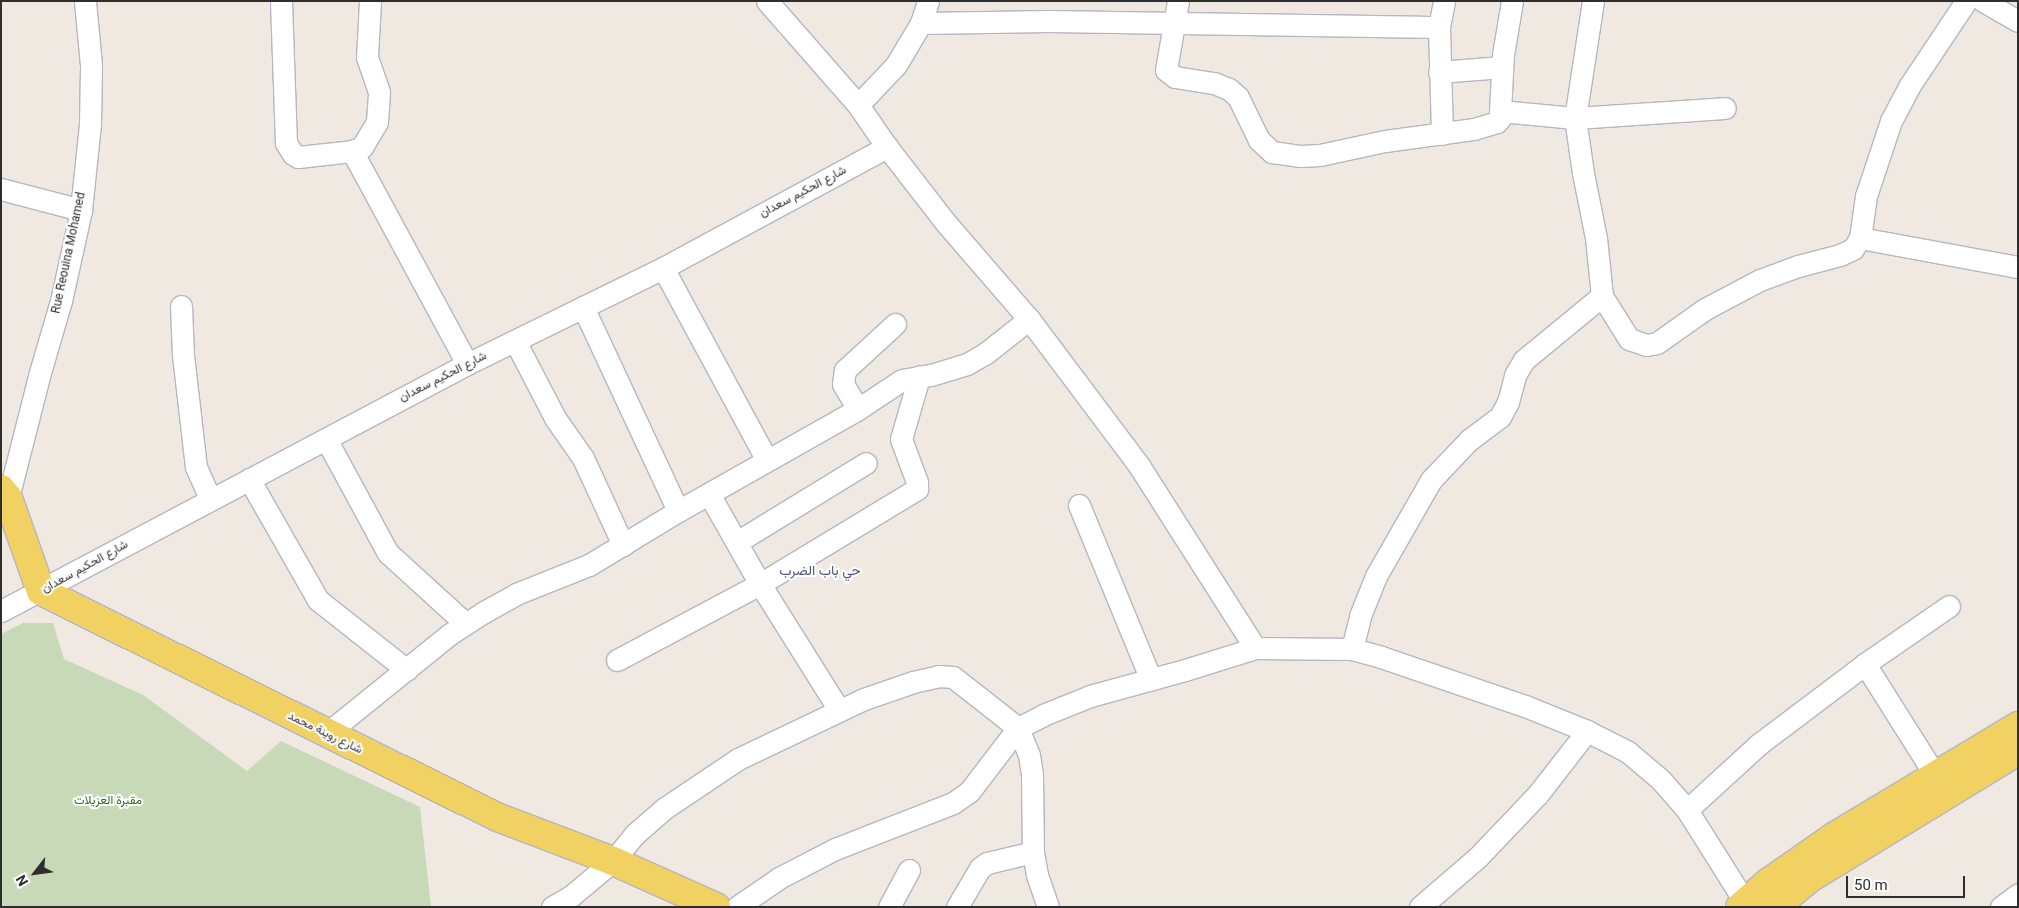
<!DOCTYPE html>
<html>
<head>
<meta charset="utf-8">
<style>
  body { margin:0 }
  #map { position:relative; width:2019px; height:908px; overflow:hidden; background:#efe9e1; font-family:Roboto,Vazirmatn,sans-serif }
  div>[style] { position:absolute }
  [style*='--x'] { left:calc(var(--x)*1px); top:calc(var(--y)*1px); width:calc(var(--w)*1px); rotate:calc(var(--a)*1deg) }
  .cemetery>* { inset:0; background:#c8d9b8 }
  .roads { filter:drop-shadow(1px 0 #b4b7c1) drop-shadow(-1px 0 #b4b7c1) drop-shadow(0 1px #b4b7c1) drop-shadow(0 -1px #b4b7c1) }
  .minor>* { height:21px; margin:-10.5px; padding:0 10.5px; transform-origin:10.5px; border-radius:10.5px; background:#fff }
  .major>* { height:28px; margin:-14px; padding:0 14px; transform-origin:14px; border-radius:14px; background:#f2d163 }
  span { translate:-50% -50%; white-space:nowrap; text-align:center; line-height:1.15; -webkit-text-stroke:4px #fff; paint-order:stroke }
  .street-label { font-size:12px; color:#2e2e2e }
  .park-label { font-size:12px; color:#2c6e1b }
  .neighbourhood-label { font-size:14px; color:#4d5680 }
  .frame { position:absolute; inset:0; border:2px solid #2e2e2e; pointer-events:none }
  .north { position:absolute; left:10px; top:848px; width:50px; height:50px; -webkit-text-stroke:4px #fff; paint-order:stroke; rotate:240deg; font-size:14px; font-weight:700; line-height:20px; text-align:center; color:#2e2e2e }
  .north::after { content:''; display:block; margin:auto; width:18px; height:22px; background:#2e2e2e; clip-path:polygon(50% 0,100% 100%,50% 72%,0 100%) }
  .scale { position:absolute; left:1846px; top:876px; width:119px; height:22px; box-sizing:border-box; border:2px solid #2e2e2e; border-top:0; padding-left:6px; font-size:15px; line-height:18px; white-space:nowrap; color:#2e2e2e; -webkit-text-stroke:4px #fff; paint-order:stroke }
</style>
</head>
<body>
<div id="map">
  <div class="cemetery">
    <i style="clip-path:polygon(23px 623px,53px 623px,64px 659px,143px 695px,247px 771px,281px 741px,420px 807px,431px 907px,1px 907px,1px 634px)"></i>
  </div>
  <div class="roads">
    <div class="minor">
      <i style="--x:281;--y:1;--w:142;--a:88"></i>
      <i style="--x:286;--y:143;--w:13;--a:58"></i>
      <i style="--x:293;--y:154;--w:6;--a:31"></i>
      <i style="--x:298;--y:157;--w:54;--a:-6.3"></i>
      <i style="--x:352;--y:151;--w:11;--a:-22"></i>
      <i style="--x:362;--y:147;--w:29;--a:-59"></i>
      <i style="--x:377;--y:122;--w:30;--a:-86"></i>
      <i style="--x:379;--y:92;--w:37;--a:-109"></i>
      <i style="--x:367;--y:57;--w:56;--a:-86.9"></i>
      <i style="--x:767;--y:1;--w:138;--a:48.8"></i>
      <i style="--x:858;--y:105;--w:51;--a:55.4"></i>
      <i style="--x:887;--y:147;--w:96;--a:52.2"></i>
      <i style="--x:946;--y:223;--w:127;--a:49.2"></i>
      <i style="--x:1029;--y:319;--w:181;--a:53.1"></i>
      <i style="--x:1138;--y:464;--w:218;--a:57.5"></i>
      <i style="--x:1178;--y:1;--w:70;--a:99.9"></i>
      <i style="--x:1166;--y:70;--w:11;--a:38"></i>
      <i style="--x:1175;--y:77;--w:39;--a:9"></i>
      <i style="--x:1214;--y:83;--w:16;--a:22"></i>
      <i style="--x:1229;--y:89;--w:12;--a:42"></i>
      <i style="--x:1238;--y:97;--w:48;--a:64"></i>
      <i style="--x:1259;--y:140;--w:18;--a:43"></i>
      <i style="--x:1272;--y:152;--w:29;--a:8"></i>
      <i style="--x:1301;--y:156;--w:19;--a:-3"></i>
      <i style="--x:1320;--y:155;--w:66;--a:-12.2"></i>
      <i style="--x:1385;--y:141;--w:90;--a:-7.7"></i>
      <i style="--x:1474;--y:129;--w:24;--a:-17"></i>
      <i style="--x:1497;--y:122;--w:5;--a:-53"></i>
      <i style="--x:1500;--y:118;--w:7;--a:-90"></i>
      <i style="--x:1512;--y:1;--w:55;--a:99.5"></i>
      <i style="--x:1503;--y:55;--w:56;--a:93.1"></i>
      <i style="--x:1500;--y:111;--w:75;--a:5.3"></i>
      <i style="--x:1575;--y:118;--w:150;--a:-3.8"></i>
      <i style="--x:1593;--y:1;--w:118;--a:98.7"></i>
      <i style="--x:1575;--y:118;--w:56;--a:81.7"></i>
      <i style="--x:1583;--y:173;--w:66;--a:78.7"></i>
      <i style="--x:1596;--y:238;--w:58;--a:84.1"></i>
      <i style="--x:1602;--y:296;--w:51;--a:57.9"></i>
      <i style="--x:1629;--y:339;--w:18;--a:19"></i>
      <i style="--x:1646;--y:345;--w:11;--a:-10"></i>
      <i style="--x:1657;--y:343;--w:59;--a:-35.3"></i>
      <i style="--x:1705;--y:309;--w:62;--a:-27.8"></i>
      <i style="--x:1760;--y:280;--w:40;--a:-20.2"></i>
      <i style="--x:1798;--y:266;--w:43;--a:-14.7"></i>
      <i style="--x:1840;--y:255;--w:14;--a:-25"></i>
      <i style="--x:1853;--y:249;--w:13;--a:-58"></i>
      <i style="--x:1860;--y:238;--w:42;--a:-81.9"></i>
      <i style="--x:1866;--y:196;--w:79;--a:-71.6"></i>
      <i style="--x:1891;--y:121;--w:41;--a:-62.2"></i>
      <i style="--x:1910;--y:85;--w:101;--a:-56.3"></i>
      <i style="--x:1983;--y:1;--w:40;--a:29.7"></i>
      <i style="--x:921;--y:23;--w:128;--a:-0.9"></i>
      <i style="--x:1049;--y:21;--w:390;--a:0.9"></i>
      <i style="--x:1439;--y:72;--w:63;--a:-4.5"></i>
      <i style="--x:858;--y:105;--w:55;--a:-46.5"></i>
      <i style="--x:896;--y:65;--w:49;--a:-59.2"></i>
      <i style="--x:921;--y:23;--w:23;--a:-72"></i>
      <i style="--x:1442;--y:134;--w:107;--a:-91.6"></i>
      <i style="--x:1439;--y:27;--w:26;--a:-79"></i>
      <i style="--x:352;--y:151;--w:242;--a:61.6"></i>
      <i style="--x:1;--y:189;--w:83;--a:14.7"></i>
      <i style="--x:1860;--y:238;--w:161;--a:10.4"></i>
      <i style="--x:663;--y:268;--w:218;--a:61.6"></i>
      <i style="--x:181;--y:306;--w:49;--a:87.7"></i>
      <i style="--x:183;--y:355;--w:113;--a:83.4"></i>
      <i style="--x:196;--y:467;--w:35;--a:66"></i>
      <i style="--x:583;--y:307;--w:225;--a:65"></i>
      <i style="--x:515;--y:341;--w:87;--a:62.5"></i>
      <i style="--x:555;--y:418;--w:49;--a:55"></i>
      <i style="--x:583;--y:458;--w:96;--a:65.3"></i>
      <i style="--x:858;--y:409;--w:53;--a:-33.4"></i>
      <i style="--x:902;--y:380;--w:29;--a:-10"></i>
      <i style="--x:931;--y:375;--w:38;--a:-17"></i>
      <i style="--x:967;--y:364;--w:22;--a:-30"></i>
      <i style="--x:986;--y:353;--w:55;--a:-38.3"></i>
      <i style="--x:326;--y:439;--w:130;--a:61.5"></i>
      <i style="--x:388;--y:553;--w:104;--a:42.3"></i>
      <i style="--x:249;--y:479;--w:139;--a:60.3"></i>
      <i style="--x:318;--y:600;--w:113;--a:38.2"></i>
      <i style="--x:709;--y:494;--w:103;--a:60.5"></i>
      <i style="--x:760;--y:584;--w:149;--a:57.9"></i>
      <i style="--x:8;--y:498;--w:126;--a:-75.7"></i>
      <i style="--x:39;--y:376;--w:78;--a:-73.7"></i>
      <i style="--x:61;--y:301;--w:93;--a:-77.6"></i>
      <i style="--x:81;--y:210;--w:85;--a:-84"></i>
      <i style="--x:90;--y:125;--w:60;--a:-89"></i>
      <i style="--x:91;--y:65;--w:64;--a:-95.4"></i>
      <i style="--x:1079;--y:505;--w:189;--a:67.6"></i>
      <i style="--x:737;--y:542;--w:151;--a:-31.5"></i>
      <i style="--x:1;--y:611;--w:527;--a:-27.93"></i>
      <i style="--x:467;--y:364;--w:218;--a:-26.1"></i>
      <i style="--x:663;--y:268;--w:255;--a:-28.4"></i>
      <i style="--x:1352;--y:649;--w:34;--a:-76"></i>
      <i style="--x:1360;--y:616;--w:43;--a:-68.2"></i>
      <i style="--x:1376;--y:576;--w:111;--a:-60.2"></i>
      <i style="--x:1431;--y:480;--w:55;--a:-46.5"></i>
      <i style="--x:1469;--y:440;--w:39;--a:-37"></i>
      <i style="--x:1500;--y:417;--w:17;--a:-62"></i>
      <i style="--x:1508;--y:402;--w:28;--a:-75"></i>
      <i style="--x:1515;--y:375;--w:17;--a:-59"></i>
      <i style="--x:1524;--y:360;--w:101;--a:-39.4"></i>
      <i style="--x:617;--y:660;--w:162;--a:-28"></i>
      <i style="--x:760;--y:584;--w:184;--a:-31.2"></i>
      <i style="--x:917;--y:489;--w:7;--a:-90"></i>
      <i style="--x:917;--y:482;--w:46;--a:-110.4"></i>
      <i style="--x:901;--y:439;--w:65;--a:-73.8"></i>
      <i style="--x:1865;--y:664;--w:146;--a:57.8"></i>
      <i style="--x:326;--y:734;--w:159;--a:-38.9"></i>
      <i style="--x:450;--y:634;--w:40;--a:-32.9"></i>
      <i style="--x:484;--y:612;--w:37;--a:-29"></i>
      <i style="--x:516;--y:594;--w:79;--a:-21.7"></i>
      <i style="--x:589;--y:565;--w:104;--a:-31.2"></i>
      <i style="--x:678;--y:511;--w:207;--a:-29.5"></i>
      <i style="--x:858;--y:409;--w:29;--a:-121"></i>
      <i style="--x:843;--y:384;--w:14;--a:-82"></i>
      <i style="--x:845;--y:370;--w:68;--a:-42.6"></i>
      <i style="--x:1687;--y:810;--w:98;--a:-42.5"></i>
      <i style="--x:1759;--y:744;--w:133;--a:-37"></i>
      <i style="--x:1865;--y:664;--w:102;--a:-34.6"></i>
      <i style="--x:552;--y:907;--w:22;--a:-30"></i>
      <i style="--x:571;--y:896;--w:55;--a:-39.8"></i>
      <i style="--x:613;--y:861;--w:35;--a:-51"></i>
      <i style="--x:635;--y:834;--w:40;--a:-41"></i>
      <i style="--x:665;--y:808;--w:88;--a:-33.9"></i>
      <i style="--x:738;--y:759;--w:140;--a:-25.5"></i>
      <i style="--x:864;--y:699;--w:52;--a:-19.1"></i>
      <i style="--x:913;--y:682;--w:26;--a:-13"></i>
      <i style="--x:938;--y:676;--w:15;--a:4"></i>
      <i style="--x:953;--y:677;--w:83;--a:38.1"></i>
      <i style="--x:1018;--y:728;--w:29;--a:68"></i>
      <i style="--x:1029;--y:755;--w:20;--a:81"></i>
      <i style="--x:1032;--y:775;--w:77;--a:89.3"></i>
      <i style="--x:1033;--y:852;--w:23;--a:80"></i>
      <i style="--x:1037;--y:875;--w:34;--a:71"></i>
      <i style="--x:737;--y:907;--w:51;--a:-34.6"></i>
      <i style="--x:779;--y:878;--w:63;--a:-27.4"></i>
      <i style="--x:835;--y:849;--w:127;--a:-21.3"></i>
      <i style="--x:953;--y:803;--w:19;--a:-35"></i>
      <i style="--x:969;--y:792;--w:81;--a:-52.6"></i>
      <i style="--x:1018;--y:728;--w:28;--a:-27"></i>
      <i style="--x:1043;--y:715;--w:51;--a:-22"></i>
      <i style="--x:1090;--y:696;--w:98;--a:-15.3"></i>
      <i style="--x:1185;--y:670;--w:73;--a:-17.4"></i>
      <i style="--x:1255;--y:648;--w:97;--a:0.6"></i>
      <i style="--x:1352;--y:649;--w:30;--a:15"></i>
      <i style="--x:1381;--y:657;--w:152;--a:18.8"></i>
      <i style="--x:1525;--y:706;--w:67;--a:22"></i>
      <i style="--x:1587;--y:731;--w:46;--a:27.1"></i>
      <i style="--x:1628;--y:752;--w:43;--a:40.3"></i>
      <i style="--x:1661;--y:780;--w:40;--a:49"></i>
      <i style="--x:1687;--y:810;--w:115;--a:57.8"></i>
      <i style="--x:889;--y:907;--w:42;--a:-61.6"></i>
      <i style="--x:957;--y:907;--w:45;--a:-59.5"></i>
      <i style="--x:980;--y:868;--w:9;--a:-36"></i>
      <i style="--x:987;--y:863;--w:47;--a:-13.4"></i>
      <i style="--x:1420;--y:907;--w:77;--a:-40.8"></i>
      <i style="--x:1478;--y:857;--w:87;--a:-46.4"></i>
      <i style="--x:1538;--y:794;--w:80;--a:-52.1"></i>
      <i style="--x:2001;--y:907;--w:21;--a:-37"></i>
    </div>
    <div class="major">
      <i style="--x:1;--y:489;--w:11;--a:52"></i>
      <i style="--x:8;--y:498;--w:99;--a:70.5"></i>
      <i style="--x:41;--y:591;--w:509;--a:26.36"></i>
      <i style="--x:497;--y:817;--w:124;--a:20.8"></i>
      <i style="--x:613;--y:861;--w:113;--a:24.1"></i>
      <i style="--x:1740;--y:907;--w:38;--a:-41"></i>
      <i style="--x:1769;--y:882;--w:80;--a:-34.9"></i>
      <i style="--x:1835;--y:836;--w:214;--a:-31"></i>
      <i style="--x:1775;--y:907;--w:45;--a:-39.6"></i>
      <i style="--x:1810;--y:878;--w:244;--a:-31.4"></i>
    </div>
  </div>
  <div class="street-label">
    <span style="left:803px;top:192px;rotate:-28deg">شارع الحكيم سعدان</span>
    <span style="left:69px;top:253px;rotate:-78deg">Rue Reouina Mohamed</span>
    <span style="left:443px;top:377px;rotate:-27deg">شارع الحكيم سعدان</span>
    <span style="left:85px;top:567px;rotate:-29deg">شارع الحكيم سعدان</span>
    <span style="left:325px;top:733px;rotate:26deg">شارع روينة محمد</span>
  </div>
  <div class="park-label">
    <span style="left:108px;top:801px">مقبرة العزيلات</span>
  </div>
  <div class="neighbourhood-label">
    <span style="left:820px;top:570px">حي باب الضرب</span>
  </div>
  <div class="frame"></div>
  <div class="north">N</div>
  <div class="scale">50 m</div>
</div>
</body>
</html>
